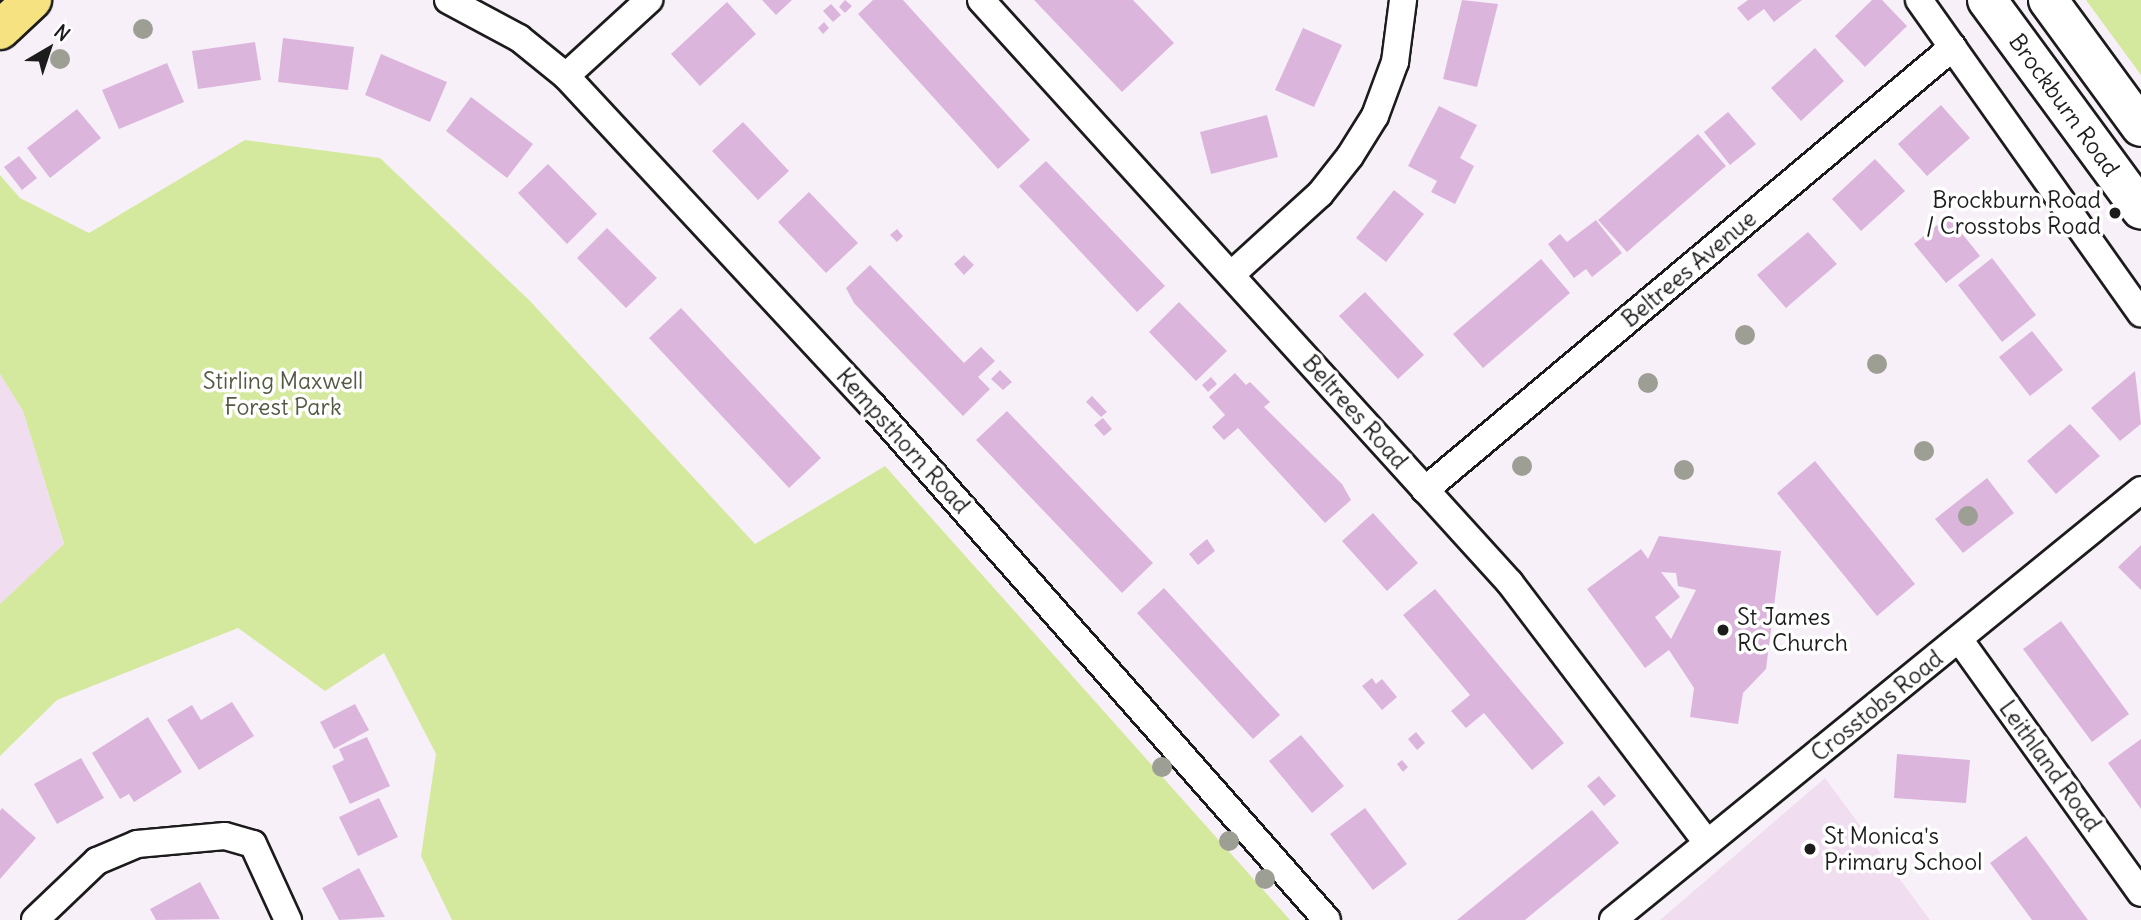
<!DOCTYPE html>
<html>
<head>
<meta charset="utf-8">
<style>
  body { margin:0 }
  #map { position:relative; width:2141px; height:920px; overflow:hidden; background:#f8f0f8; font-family:Delius,sans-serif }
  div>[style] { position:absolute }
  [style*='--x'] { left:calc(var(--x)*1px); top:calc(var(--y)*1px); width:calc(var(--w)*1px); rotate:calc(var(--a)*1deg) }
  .built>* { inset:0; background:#f0def0 }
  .green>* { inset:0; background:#d4e99d }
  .building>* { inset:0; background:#dcb5dd }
  .roads { filter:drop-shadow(2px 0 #1c1c1c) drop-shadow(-2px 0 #1c1c1c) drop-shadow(0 2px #1c1c1c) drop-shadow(0 -2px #1c1c1c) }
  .street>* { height:26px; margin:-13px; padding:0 13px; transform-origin:13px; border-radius:13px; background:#fff }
  .secondary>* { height:38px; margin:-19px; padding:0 19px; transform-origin:19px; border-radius:19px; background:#fff }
  .primary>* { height:38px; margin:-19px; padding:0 19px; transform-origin:19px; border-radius:19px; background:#f7e281 }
  .trees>* { width:20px; height:20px; margin:-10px; border-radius:50%; background:#9d9e94 }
  .dots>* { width:19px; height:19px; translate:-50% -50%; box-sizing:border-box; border:4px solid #fff; border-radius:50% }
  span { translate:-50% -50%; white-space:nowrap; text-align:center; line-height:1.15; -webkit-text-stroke:7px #fff; paint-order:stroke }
  .street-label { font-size:23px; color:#1c1c1c }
  .poi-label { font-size:23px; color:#1c1c1c }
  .right { translate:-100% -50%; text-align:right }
  .left { translate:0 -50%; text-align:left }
  .park-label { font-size:23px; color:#535a43 }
  .north { position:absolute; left:14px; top:14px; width:70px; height:70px; -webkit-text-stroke:5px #fff; paint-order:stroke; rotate:39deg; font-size:19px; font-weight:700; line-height:28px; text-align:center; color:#1c1c1c }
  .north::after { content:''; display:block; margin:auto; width:24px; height:32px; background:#1c1c1c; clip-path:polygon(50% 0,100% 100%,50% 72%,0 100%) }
</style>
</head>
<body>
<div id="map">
  <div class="built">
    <i style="clip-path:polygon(0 374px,23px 411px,64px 545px,0 604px)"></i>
    <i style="clip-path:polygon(1825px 778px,1930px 920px,1660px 920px)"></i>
  </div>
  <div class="green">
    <i style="clip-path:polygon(2086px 0,2141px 0,2141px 75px)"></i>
    <i style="clip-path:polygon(245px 140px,380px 158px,529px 300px,755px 544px,885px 466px,1290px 920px,452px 920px,421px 856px,436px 754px,384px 653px,325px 691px,238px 628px,57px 700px,0 756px,0 604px,64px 544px,23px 411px,0 374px,0 175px,20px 198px,89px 233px)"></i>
  </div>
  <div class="building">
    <i style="clip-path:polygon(762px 0,792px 0,776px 15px)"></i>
    <i style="clip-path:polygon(845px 0,852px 6px,845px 13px,839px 7px)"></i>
    <i style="clip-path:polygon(873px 0,903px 0,1030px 140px,998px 169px,858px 14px)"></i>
    <i style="clip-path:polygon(1034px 0,1133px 0,1174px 43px,1122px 92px)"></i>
    <i style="clip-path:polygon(1462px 0,1498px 4px,1477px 87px,1443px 79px)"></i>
    <i style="clip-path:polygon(1748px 0,1802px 0,1774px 22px,1764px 9px,1748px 21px,1737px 8px)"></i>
    <i style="clip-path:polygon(1872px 0,1882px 0,1907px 26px,1865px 67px,1835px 36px)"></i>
    <i style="clip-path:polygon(727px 2px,756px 34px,700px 86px,671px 54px)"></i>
    <i style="clip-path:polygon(831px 4px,841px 15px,833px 22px,823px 11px)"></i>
    <i style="clip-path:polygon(824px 22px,829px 28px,823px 34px,818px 28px)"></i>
    <i style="clip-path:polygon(1303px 28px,1342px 45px,1314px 107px,1275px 90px)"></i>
    <i style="clip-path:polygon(283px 38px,354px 47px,348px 90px,278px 82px)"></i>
    <i style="clip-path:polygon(255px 42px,261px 80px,198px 89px,192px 51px)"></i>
    <i style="clip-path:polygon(1815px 48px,1844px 81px,1801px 121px,1771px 88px)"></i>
    <i style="clip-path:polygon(381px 54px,447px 82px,430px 122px,365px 95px)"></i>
    <i style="clip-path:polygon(167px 63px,184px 102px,119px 129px,102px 90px)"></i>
    <i style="clip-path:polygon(471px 97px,533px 144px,507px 178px,446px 131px)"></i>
    <i style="clip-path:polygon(1941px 105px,1970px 138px,1927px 176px,1898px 144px)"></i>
    <i style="clip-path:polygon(1439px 106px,1477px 125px,1460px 158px,1474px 166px,1455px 204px,1431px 192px,1437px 181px,1408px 166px)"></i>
    <i style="clip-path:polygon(77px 109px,101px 138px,50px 178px,27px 148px)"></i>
    <i style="clip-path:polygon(1728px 112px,1756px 144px,1730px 165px,1704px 132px)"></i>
    <i style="clip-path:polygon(1267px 115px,1278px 157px,1211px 174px,1200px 132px)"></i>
    <i style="clip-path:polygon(743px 122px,789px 171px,758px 200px,712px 151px)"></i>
    <i style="clip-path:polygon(1698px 134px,1726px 166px,1627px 252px,1598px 220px)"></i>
    <i style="clip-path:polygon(19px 156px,37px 178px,22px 190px,4px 167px)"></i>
    <i style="clip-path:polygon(1875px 159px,1905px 191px,1861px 231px,1832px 199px)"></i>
    <i style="clip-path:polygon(1046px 161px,1165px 286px,1137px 312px,1019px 186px)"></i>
    <i style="clip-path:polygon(548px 164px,597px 214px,567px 244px,518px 193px)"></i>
    <i style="clip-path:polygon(1394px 190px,1424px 214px,1386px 262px,1356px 238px)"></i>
    <i style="clip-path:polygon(809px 192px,858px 243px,826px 273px,778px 222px)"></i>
    <i style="clip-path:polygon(1948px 216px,1980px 256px,1946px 283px,1914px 244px)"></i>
    <i style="clip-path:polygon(1596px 220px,1622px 253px,1592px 277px,1586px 269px,1574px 278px,1548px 244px,1560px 234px,1567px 242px)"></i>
    <i style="clip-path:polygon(607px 228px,657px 278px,626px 308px,577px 258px)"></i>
    <i style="clip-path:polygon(897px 229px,903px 236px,897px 242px,890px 235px)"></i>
    <i style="clip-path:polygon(1808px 232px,1837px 264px,1786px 308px,1757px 275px)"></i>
    <i style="clip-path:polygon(964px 255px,974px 265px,964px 275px,954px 264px)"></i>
    <i style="clip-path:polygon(1992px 258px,2036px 315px,2002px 342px,1958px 285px)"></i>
    <i style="clip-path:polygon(1541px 259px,1570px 293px,1483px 368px,1453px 334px)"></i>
    <i style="clip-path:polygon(870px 265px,964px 363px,981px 347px,995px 361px,978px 377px,990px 389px,963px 416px,854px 303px,846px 288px)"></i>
    <i style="clip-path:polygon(1365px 292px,1424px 355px,1398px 379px,1339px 316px)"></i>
    <i style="clip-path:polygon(1179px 302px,1227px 351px,1196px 381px,1149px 332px)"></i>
    <i style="clip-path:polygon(681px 308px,821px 458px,789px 488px,649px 338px)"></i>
    <i style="clip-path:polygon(2032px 331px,2063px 370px,2030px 396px,1999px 357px)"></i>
    <i style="clip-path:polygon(1000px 370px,1012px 382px,1003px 390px,991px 379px)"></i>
    <i style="clip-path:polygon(2135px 371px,2141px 424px,2120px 441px,2091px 408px)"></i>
    <i style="clip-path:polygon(1235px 373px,1246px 385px,1250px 382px,1270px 402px,1264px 407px,1342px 484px,1351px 500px,1325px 523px,1238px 428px,1224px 440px,1212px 427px,1225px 415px,1209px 397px)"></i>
    <i style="clip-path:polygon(1211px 377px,1217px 384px,1208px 392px,1202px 385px)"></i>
    <i style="clip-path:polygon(1092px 396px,1107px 412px,1101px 417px,1086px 402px)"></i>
    <i style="clip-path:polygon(1007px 411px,1153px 563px,1122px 593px,976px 440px)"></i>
    <i style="clip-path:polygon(1103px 418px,1112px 429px,1104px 436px,1094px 425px)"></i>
    <i style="clip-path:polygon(2070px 424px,2100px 456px,2056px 494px,2027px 461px)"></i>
    <i style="clip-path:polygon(1815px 461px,1915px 584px,1877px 616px,1777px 493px)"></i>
    <i style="clip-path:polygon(1987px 478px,2014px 513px,1963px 553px,1935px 519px)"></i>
    <i style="clip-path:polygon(1373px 513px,1418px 563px,1387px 591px,1342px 541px)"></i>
    <i style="clip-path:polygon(evenodd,1659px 536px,1781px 551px,1766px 669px,1743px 693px,1738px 724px,1690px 717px,1694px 688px,1669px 650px,1645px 668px,1587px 589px,1641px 549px,1648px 559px,1659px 536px,1661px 572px,1676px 573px,1678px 586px,1696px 590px,1671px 639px,1655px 617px,1680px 597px,1661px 572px)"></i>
    <i style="clip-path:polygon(1207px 539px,1215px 551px,1198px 565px,1189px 554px)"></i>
    <i style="clip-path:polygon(2141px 545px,2141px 590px,2118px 567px)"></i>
    <i style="clip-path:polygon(1164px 588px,1280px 715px,1253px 739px,1137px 613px)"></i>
    <i style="clip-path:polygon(1435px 589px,1564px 743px,1532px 770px,1484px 713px,1466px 728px,1451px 711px,1470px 695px,1403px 615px)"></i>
    <i style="clip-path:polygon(2061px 621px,2129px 714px,2092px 742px,2023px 649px)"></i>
    <i style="clip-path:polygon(1372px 678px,1376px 684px,1382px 679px,1397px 697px,1382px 710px,1362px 686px)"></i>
    <i style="clip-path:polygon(232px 702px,254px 736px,199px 770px,167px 720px,192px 705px,201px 720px)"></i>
    <i style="clip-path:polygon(355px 704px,369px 730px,334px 749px,320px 722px)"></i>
    <i style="clip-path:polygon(148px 717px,182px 772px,134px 802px,129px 794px,120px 799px,92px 753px)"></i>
    <i style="clip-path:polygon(1416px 732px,1425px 743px,1417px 750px,1408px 739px)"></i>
    <i style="clip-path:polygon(1301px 735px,1344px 786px,1312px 813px,1269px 761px)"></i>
    <i style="clip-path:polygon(367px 737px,390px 786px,350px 804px,332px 766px,344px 760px,339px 749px)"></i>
    <i style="clip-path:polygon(2141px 739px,2141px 809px,2108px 763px)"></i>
    <i style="clip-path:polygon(1897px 754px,1970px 760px,1966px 803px,1894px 798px)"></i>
    <i style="clip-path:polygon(81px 758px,104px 798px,57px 824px,34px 784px)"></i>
    <i style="clip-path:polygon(1402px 760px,1408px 767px,1403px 772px,1397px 764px)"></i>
    <i style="clip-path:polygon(1599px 776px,1616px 796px,1604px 806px,1587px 786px)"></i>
    <i style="clip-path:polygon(379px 798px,398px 837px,358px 856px,339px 817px)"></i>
    <i style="clip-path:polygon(2px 808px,36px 838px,0 879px,0 811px)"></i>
    <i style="clip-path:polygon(1365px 808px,1407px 864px,1373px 890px,1330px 834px)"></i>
    <i style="clip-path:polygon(1592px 810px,1619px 843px,1537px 910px,1525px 920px,1457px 920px)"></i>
    <i style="clip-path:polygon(2026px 836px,2047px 864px,2088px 920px,2032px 920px,1990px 863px)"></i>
    <i style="clip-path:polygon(359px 868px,385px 917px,339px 920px,322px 888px)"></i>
    <i style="clip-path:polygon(200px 882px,220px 919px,156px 920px,150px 909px)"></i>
  </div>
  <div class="roads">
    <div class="street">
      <i style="--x:448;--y:0;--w:81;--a:28.2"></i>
      <i style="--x:519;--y:38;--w:60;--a:39"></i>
      <i style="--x:566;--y:76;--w:449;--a:47.1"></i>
      <i style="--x:872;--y:405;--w:687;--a:48.54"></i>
      <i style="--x:981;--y:0;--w:787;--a:47.78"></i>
      <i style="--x:1510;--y:583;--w:326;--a:52.8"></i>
      <i style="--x:1919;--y:0;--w:384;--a:54.7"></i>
      <i style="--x:566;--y:76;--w:113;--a:-42.5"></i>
      <i style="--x:1232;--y:274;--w:119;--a:-42.3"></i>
      <i style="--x:1320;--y:194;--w:48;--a:-51.7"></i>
      <i style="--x:1350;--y:156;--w:47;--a:-58"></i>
      <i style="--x:1375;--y:116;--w:58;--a:-69.7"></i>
      <i style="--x:1395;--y:62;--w:63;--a:-82.6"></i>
      <i style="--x:1425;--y:490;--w:689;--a:-40"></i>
      <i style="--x:1959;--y:639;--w:312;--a:54.4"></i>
      <i style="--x:35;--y:920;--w:86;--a:-43.6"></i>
      <i style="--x:97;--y:861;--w:43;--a:-23"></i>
      <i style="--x:137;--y:844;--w:88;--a:-5.2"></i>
      <i style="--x:225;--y:836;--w:29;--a:16"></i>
      <i style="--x:253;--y:844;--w:84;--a:65.3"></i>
      <i style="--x:1613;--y:920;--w:681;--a:-39.16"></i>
    </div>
    <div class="secondary">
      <i style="--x:1987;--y:0;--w:260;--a:53.7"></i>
      <i style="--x:2048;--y:0;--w:157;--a:53.8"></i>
    </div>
    <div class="primary">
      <i style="--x:0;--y:30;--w:44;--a:-43.2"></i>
    </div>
  </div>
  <div class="trees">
    <i style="left:143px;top:29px"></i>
    <i style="left:60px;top:59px"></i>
    <i style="left:1745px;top:335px"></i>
    <i style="left:1877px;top:364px"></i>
    <i style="left:1648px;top:383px"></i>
    <i style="left:1924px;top:451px"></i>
    <i style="left:1522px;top:466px"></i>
    <i style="left:1684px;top:470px"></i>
    <i style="left:1968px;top:516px"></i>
    <i style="left:1162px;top:767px"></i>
    <i style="left:1229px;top:841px"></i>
    <i style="left:1265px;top:879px"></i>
  </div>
  <div class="dots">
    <i style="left:2115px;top:213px;background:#1c1c1c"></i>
    <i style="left:1723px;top:630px;background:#1c1c1c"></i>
    <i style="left:1810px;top:849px;background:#1c1c1c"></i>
  </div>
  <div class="street-label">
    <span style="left:2064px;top:105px;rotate:54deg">Brockburn Road</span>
    <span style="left:1689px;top:269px;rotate:-40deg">Beltrees Avenue</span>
    <span style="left:1355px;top:412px;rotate:48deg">Beltrees Road</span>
    <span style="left:903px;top:441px;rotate:48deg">Kempsthorn Road</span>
    <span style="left:1877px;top:706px;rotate:-39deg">Crosstobs Road</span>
    <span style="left:2050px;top:766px;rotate:54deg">Leithland Road</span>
  </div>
  <div class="poi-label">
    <span class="right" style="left:2101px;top:213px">Brockburn Road<br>/ Crosstobs Road</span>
    <span class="left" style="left:1737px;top:630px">St James<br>RC Church</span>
    <span class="left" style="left:1824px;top:849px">St Monica's<br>Primary School</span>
  </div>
  <div class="park-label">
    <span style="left:283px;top:394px">Stirling Maxwell<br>Forest Park</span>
  </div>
  <div class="north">N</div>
</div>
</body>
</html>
